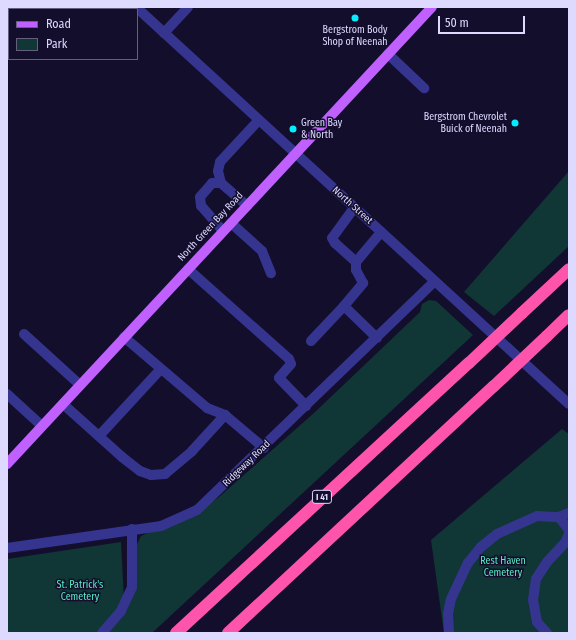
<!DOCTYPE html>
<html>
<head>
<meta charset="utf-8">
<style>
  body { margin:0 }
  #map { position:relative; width:576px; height:640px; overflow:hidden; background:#130e2c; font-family:"Fira Sans Condensed",sans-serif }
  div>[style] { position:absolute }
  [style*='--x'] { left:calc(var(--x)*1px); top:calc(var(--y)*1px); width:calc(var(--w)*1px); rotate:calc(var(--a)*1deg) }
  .green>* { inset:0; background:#103735 }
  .minor>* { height:10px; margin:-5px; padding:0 5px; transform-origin:5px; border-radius:5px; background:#353590 }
  .major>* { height:10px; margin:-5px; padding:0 5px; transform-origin:5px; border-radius:5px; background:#bf60ff }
  .highway>* { height:12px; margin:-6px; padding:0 6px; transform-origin:6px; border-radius:6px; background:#ff54ab }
  .highway-bridge>* { height:12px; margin:-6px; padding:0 6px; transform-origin:6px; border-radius:6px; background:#ff54ab }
  .dots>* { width:11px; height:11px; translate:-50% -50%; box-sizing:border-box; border:2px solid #130e2c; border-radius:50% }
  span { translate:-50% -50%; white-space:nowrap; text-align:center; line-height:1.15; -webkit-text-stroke:3px #130e2c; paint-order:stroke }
  .shield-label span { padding:1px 3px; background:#130e2c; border:1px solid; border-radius:3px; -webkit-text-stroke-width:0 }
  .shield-label { font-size:9px; color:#ddd9ff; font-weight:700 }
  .poi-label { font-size:10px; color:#ddd9ff }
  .right { translate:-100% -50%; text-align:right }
  .left { translate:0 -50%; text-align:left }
  .street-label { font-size:10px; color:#ddd9ff }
  .park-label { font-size:10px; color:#58ecc3 }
  .frame { position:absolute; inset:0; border:8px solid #ddd9ff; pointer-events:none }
  .legend { position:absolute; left:8px; top:8px; width:130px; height:52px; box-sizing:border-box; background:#130e2c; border:1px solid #645f80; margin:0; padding:5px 7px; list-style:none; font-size:12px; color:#ddd9ff }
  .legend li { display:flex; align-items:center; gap:8px; height:20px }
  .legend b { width:20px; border:1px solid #645f80 }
  .scale { position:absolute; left:438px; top:16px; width:87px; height:18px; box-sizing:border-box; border:2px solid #ddd9ff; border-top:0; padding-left:5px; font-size:12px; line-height:14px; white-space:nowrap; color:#ddd9ff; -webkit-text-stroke:3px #130e2c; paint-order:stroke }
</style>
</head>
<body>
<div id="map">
  <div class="green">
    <i style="clip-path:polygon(569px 171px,569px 246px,494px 316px,464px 292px)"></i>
    <i style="clip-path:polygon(429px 300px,436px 301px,473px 335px,152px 633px,108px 633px,125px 614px,136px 588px,137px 544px,141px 536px,202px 509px,219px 497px,314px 413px,420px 312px,422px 304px)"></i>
    <i style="clip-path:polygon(562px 429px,569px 434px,569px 633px,444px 633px,431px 540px)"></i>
    <i style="clip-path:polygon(121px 542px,124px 600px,98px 633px,7px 633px,7px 559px)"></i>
  </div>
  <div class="minor">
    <i style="--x:136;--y:7;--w:587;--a:42.52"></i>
    <i style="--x:164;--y:33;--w:35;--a:-47"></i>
    <i style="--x:388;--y:54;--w:50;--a:43.4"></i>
    <i style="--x:221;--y:183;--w:12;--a:-104"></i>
    <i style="--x:218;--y:171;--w:9;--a:-77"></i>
    <i style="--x:220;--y:162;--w:56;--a:-47.2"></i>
    <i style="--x:354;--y:208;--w:37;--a:126"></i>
    <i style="--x:332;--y:238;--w:6;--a:59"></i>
    <i style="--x:335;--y:243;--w:28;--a:42"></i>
    <i style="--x:231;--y:223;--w:42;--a:42.1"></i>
    <i style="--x:262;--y:251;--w:24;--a:68"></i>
    <i style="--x:223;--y:231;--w:33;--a:-131"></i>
    <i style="--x:201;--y:206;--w:9;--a:-96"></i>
    <i style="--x:200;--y:197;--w:18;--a:-49"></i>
    <i style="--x:212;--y:183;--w:9;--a:0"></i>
    <i style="--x:221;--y:183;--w:35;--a:41"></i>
    <i style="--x:188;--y:269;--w:135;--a:41.7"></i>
    <i style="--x:289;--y:359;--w:5;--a:68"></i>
    <i style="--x:291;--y:364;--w:18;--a:131"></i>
    <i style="--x:279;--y:378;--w:39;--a:46"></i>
    <i style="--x:24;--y:334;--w:76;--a:42.3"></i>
    <i style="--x:124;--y:337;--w:109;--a:40.5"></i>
    <i style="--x:207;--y:408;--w:19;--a:21"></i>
    <i style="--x:225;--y:415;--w:51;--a:40.2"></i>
    <i style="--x:377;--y:338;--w:46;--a:-135.9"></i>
    <i style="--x:344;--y:306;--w:30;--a:-50"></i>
    <i style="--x:363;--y:283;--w:15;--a:-118"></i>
    <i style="--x:356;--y:270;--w:8;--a:-90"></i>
    <i style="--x:356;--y:262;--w:39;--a:-50"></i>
    <i style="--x:311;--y:341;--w:48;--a:-46.7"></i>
    <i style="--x:7;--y:394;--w:47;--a:42.4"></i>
    <i style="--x:63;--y:404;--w:79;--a:41.9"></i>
    <i style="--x:122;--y:457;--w:23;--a:38"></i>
    <i style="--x:140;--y:471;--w:12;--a:20"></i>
    <i style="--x:151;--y:475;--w:14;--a:-4"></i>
    <i style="--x:165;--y:474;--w:35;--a:-40"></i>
    <i style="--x:192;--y:451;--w:49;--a:-47.5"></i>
    <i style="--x:99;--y:436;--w:90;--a:-47.3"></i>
    <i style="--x:559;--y:517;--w:11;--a:-22"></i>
    <i style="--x:7;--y:548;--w:156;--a:-8.1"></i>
    <i style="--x:161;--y:526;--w:39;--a:-24"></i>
    <i style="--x:197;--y:510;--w:330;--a:-43.9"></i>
    <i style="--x:102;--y:633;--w:29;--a:-49"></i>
    <i style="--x:121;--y:611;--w:26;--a:-65"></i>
    <i style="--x:132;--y:587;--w:58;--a:-90"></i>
    <i style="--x:449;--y:633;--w:19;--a:-93"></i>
    <i style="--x:448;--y:614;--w:15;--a:-79"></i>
    <i style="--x:451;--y:599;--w:40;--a:-65"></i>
    <i style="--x:468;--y:563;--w:21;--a:-51"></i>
    <i style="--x:481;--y:547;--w:21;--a:-39"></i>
    <i style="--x:497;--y:534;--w:44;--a:-24.2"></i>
    <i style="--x:537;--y:516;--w:22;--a:3"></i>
    <i style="--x:559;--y:517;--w:16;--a:52"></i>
    <i style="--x:547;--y:633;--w:15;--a:-132"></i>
    <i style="--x:537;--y:622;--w:22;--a:-100"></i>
    <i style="--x:533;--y:600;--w:21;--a:-82"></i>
    <i style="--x:536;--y:579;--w:20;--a:-57"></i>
    <i style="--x:547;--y:562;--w:26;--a:-47"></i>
    <i style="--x:565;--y:543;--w:10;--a:-66"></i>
  </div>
  <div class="major">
    <i style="--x:7;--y:464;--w:624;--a:-47.08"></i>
  </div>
  <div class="highway">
    <i style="--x:522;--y:313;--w:64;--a:-43.1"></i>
    <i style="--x:547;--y:336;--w:30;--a:-44"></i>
    <i style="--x:176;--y:633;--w:398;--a:-42.7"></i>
    <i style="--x:228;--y:633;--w:363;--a:-42.9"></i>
  </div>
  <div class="highway-bridge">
    <i style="--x:469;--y:363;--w:73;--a:-43.3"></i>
    <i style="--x:494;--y:386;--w:73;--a:-43.3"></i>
  </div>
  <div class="dots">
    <i style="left:355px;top:18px;background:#05edff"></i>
    <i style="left:515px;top:123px;background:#05edff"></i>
    <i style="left:293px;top:129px;background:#05edff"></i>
  </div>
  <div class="shield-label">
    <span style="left:322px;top:497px">I 41</span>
  </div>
  <div class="poi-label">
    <span style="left:355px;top:36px">Bergstrom Body<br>Shop of Neenah</span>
    <span class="right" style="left:507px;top:123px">Bergstrom Chevrolet<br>Buick of Neenah</span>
    <span class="left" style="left:301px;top:129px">Green Bay<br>&amp; North</span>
  </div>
  <div class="street-label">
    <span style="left:352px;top:206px;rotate:42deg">North Street</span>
    <span style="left:211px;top:227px;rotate:-47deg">North Green Bay Road</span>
    <span style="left:247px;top:464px;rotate:-44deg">Ridgeway Road</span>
  </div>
  <div class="park-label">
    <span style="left:503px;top:567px">Rest Haven<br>Cemetery</span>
    <span style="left:80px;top:591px">St. Patrick's<br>Cemetery</span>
  </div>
  <div class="frame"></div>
  <ul class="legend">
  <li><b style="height:5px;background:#bf60ff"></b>Road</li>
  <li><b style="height:11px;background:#103735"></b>Park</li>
  </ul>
  <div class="scale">50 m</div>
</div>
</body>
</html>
